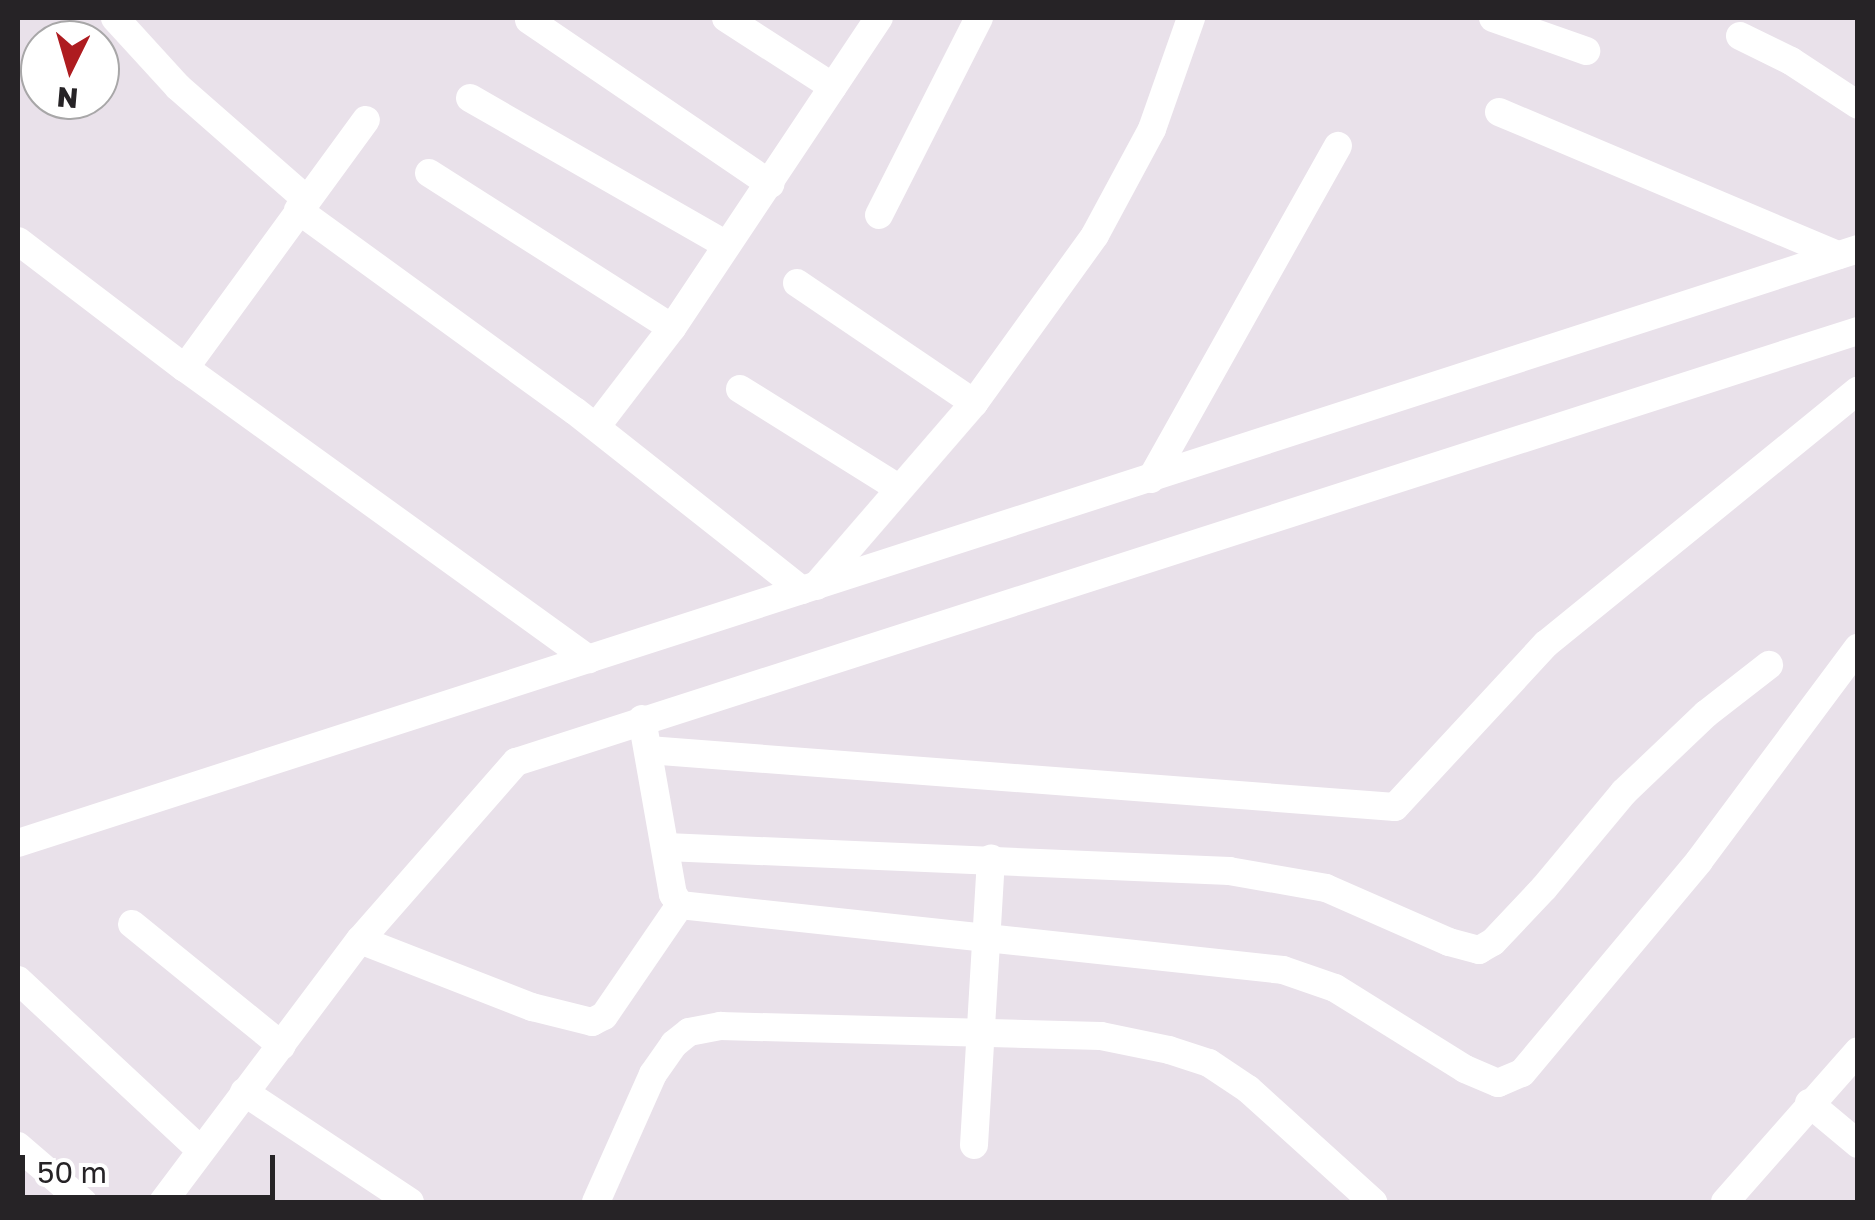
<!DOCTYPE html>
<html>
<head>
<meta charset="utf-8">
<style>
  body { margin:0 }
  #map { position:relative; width:1875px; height:1220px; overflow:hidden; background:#e9e1ea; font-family:"Golos Text",sans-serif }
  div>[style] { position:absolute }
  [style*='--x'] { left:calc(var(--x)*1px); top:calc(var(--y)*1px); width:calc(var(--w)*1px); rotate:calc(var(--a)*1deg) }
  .minor>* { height:28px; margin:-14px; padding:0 14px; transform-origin:14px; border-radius:14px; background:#fff }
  span { translate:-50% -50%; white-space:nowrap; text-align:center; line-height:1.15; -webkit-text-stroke:9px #fff; paint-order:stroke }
  .frame { position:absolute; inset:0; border:20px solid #262326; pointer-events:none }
  .north { position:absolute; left:20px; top:20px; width:100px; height:100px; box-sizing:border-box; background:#fff; border:2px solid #a8a7a8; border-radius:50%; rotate:185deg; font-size:28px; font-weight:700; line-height:40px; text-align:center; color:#262326 }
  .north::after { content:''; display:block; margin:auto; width:35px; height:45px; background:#ae1c20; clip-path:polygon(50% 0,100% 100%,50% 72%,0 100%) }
  .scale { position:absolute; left:20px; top:1155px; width:255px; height:45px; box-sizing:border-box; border:5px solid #262326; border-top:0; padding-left:12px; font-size:30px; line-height:35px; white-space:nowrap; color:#262326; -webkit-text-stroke:8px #fff; paint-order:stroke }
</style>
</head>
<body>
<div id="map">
  <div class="minor">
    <i style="--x:115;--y:18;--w:93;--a:47.6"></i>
    <i style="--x:178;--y:87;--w:170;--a:41.2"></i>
    <i style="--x:726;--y:18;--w:127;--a:32.8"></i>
    <i style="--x:1493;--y:18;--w:99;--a:19.5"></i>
    <i style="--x:529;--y:20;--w:292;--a:34.2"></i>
    <i style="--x:1740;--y:36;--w:57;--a:26.1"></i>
    <i style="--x:1791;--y:61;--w:80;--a:33.3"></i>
    <i style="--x:470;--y:98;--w:296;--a:29.8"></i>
    <i style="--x:1499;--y:112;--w:368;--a:22.9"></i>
    <i style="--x:429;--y:173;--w:288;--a:32.5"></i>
    <i style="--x:298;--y:210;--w:342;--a:36"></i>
    <i style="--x:575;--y:411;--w:289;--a:38.3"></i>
    <i style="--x:879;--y:215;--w:221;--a:-63.1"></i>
    <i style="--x:18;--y:241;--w:210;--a:37.3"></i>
    <i style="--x:185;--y:368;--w:498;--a:35.8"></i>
    <i style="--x:797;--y:283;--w:214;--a:34.1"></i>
    <i style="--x:185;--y:368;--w:307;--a:-53.9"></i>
    <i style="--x:740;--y:389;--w:185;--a:32"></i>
    <i style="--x:596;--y:427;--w:125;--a:-52.5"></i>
    <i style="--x:672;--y:328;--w:373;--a:-56.3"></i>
    <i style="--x:1151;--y:479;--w:382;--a:-60.7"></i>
    <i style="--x:816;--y:586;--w:242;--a:-49.2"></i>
    <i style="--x:974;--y:403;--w:207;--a:-54.2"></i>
    <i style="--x:1095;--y:235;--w:120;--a:-61.7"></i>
    <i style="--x:1152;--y:129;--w:118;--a:-70.6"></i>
    <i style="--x:642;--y:719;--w:178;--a:80"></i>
    <i style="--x:673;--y:894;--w:13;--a:58"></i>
    <i style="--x:680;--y:905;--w:606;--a:6.15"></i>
    <i style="--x:1283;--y:970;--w:55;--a:19.1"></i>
    <i style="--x:1335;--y:988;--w:153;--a:31.9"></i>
    <i style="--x:1465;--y:1069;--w:36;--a:23"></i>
    <i style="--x:1498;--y:1083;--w:26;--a:-23"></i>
    <i style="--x:1522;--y:1073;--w:276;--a:-50.1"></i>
    <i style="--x:1699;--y:861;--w:266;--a:-53.3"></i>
    <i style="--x:648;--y:750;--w:749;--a:4.36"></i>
    <i style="--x:1395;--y:807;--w:222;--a:-47.2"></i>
    <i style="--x:1546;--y:644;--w:402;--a:-39.1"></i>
    <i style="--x:18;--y:843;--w:1934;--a:-17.89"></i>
    <i style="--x:666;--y:847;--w:564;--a:2.44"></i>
    <i style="--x:1229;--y:871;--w:98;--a:9.9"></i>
    <i style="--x:1326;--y:888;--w:134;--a:23.7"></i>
    <i style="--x:1449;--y:942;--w:31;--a:15"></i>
    <i style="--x:1479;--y:950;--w:16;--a:-30"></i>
    <i style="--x:1493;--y:942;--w:74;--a:-46.6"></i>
    <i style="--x:1544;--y:888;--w:125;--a:-50.2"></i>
    <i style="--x:1624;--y:792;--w:113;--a:-43.6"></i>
    <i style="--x:1706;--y:714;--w:80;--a:-37.9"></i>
    <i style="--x:132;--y:924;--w:193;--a:39.1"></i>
    <i style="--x:360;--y:940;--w:185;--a:21.3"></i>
    <i style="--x:532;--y:1007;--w:62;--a:14"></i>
    <i style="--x:592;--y:1022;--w:13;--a:-27"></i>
    <i style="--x:604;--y:1016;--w:135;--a:-55.6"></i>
    <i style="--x:18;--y:980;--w:249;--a:43"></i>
    <i style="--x:244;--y:1092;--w:199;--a:33.5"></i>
    <i style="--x:1809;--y:1103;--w:64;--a:39.9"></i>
    <i style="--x:974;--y:1145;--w:287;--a:-86.6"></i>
    <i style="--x:18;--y:1146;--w:86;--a:40.7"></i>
    <i style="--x:163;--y:1202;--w:328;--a:-53.1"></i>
    <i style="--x:360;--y:940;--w:237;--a:-48.8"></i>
    <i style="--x:516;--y:762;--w:1410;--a:-17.81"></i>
    <i style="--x:596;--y:1202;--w:140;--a:-66"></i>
    <i style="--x:653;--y:1074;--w:37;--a:-55"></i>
    <i style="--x:674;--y:1044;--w:19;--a:-39"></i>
    <i style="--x:689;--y:1032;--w:32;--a:-11"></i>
    <i style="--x:720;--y:1026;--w:381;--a:1.5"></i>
    <i style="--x:1101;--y:1036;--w:69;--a:11.6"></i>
    <i style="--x:1169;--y:1050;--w:42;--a:18"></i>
    <i style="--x:1209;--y:1063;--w:47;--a:33.7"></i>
    <i style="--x:1248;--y:1089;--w:169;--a:42.1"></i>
    <i style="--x:1725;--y:1202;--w:201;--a:-48.6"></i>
  </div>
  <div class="frame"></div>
  <div class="north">N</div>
  <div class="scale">50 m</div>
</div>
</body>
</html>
